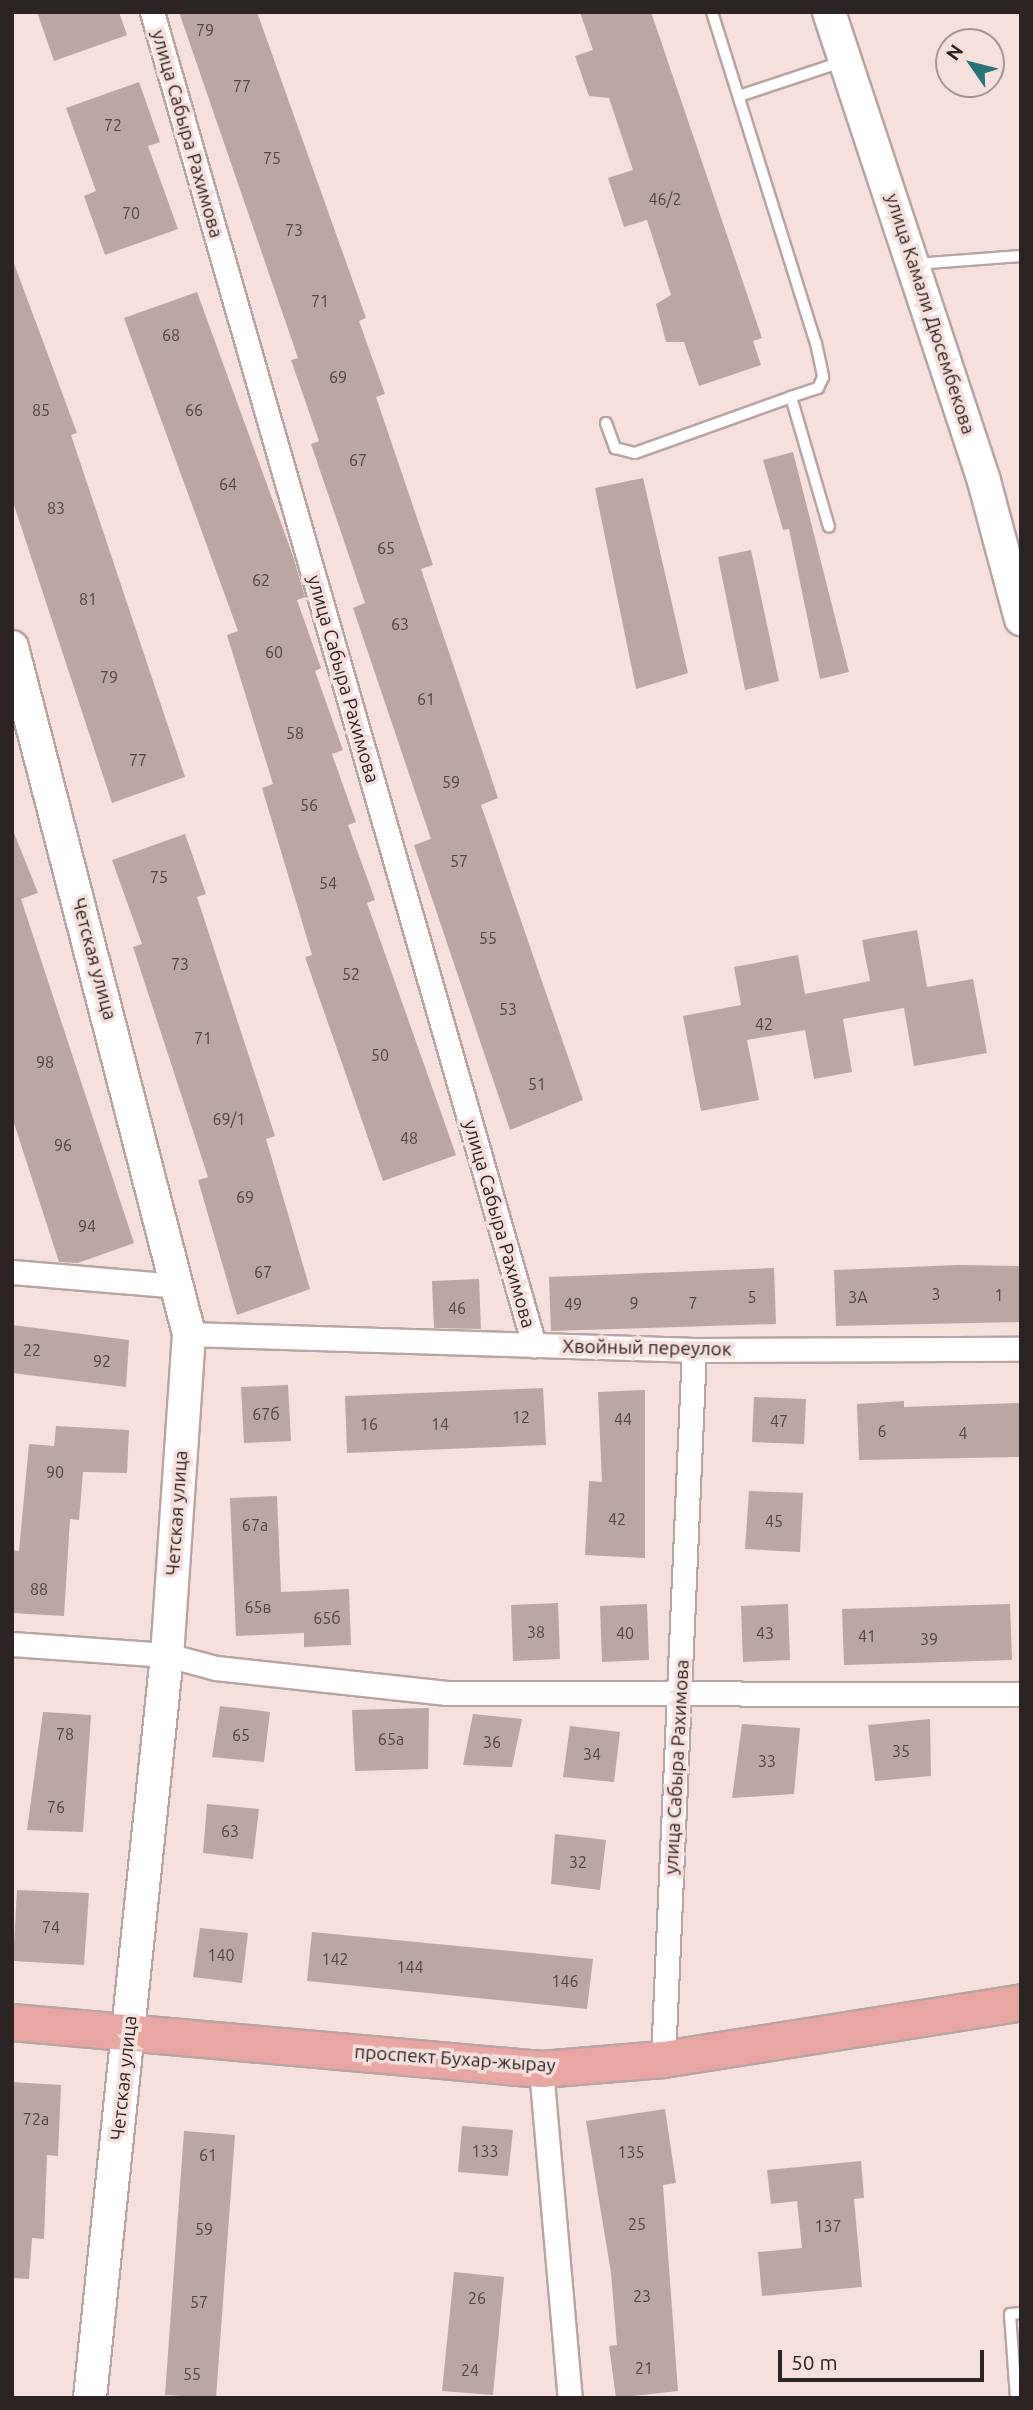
<!DOCTYPE html>
<html>
<head>
<meta charset="utf-8">
<style>
  body { margin:0 }
  #map { position:relative; width:1033px; height:2410px; overflow:hidden; background:#f6e0dd; font-family:Ubuntu,sans-serif }
  div>[style] { position:absolute }
  [style*='--x'] { left:calc(var(--x)*1px); top:calc(var(--y)*1px); width:calc(var(--w)*1px); rotate:calc(var(--a)*1deg) }
  .building>* { inset:0; background:#bba6a4 }
  .roads { filter:drop-shadow(2px 0 #b9a4a2) drop-shadow(-2px 0 #b9a4a2) drop-shadow(0 2px #b9a4a2) drop-shadow(0 -2px #b9a4a2) }
  .lane>* { height:10px; margin:-5px; padding:0 5px; transform-origin:5px; border-radius:5px; background:#fff }
  .street>* { height:23px; margin:-11.5px; padding:0 11.5px; transform-origin:11.5px; border-radius:11.5px; background:#fff }
  .secondary>* { height:32px; margin:-16px; padding:0 16px; transform-origin:16px; border-radius:16px; background:#fff }
  .primary>* { height:35px; margin:-17.5px; padding:0 17.5px; transform-origin:17.5px; border-radius:17.5px; background:#e8a6a3 }
  span { translate:-50% -50%; white-space:nowrap; text-align:center; line-height:1.15; -webkit-text-stroke:7px #f6e0dd; paint-order:stroke }
  .number-label { font-size:16px; color:#504443 }
  .number-label span { -webkit-text-stroke-width:0 }
  .street-label { font-size:19px; color:#2c2423 }
  .frame { position:absolute; inset:0; border:14px solid #2c2423; pointer-events:none }
  .north { position:absolute; left:935px; top:28px; width:70px; height:70px; box-sizing:border-box; background:#f6e0dd; border:2px solid #a59593; border-radius:50%; rotate:305deg; font-size:19px; font-weight:700; line-height:28px; text-align:center; color:#2c2423 }
  .north::after { content:''; display:block; margin:auto; width:24px; height:32px; background:#287279; clip-path:polygon(50% 0,100% 100%,50% 72%,0 100%) }
  .scale { position:absolute; left:778px; top:2350px; width:206px; height:32px; box-sizing:border-box; border:4px solid #2c2423; border-top:0; padding-left:9px; font-size:21px; line-height:24px; white-space:nowrap; color:#2c2423; -webkit-text-stroke:5px #f6e0dd; paint-order:stroke }
</style>
</head>
<body>
<div id="map">
  <div class="building">
    <i style="clip-path:polygon(37px 12px,119px 12px,127px 35px,54px 61px)"></i>
    <i style="clip-path:polygon(179px 12px,257px 12px,366px 318px,359px 321px,385px 394px,376px 397px,433px 565px,421px 569px,498px 798px,481px 805px,583px 1100px,510px 1130px,414px 845px,431px 839px,353px 608px,365px 603px,311px 444px,319px 441px,291px 360px,298px 358px)"></i>
    <i style="clip-path:polygon(580px 12px,651px 12px,762px 338px,753px 341px,761px 365px,699px 386px,684px 342px,666px 342px,656px 304px,671px 295px,647px 220px,624px 227px,608px 178px,633px 170px,609px 98px,589px 96px,575px 56px,593px 50px)"></i>
    <i style="clip-path:polygon(139px 82px,160px 142px,148px 146px,178px 229px,105px 255px,84px 196px,96px 191px,66px 108px)"></i>
    <i style="clip-path:polygon(12px 258px,77px 433px,71px 435px,185px 777px,112px 803px,12px 499px)"></i>
    <i style="clip-path:polygon(197px 292px,293px 556px,305px 597px,297px 600px,321px 668px,315px 671px,343px 750px,332px 754px,356px 822px,348px 825px,375px 900px,367px 903px,456px 1155px,383px 1181px,305px 957px,312px 955px,262px 788px,273px 784px,227px 635px,238px 631px,124px 318px)"></i>
    <i style="clip-path:polygon(793px 452px,849px 672px,820px 679px,789px 529px,783px 530px,763px 460px)"></i>
    <i style="clip-path:polygon(643px 478px,688px 673px,636px 689px,595px 488px)"></i>
    <i style="clip-path:polygon(751px 550px,779px 681px,745px 690px,718px 557px)"></i>
    <i style="clip-path:polygon(12px 828px,38px 893px,21px 899px,134px 1243px,78px 1263px,59px 1262px,12px 1117px)"></i>
    <i style="clip-path:polygon(185px 834px,206px 894px,197px 897px,275px 1136px,266px 1139px,310px 1289px,237px 1315px,198px 1180px,208px 1177px,133px 947px,142px 944px,112px 860px)"></i>
    <i style="clip-path:polygon(917px 930px,927px 987px,973px 979px,987px 1053px,914px 1066px,904px 1008px,843px 1019px,852px 1072px,814px 1079px,805px 1030px,747px 1040px,759px 1100px,701px 1111px,683px 1016px,741px 1005px,734px 967px,798px 955px,805px 994px,870px 981px,862px 940px)"></i>
    <i style="clip-path:polygon(959px 1265px,1021px 1266px,1021px 1322px,836px 1326px,834px 1270px)"></i>
    <i style="clip-path:polygon(774px 1268px,776px 1324px,551px 1331px,549px 1277px)"></i>
    <i style="clip-path:polygon(479px 1279px,481px 1329px,434px 1328px,432px 1281px)"></i>
    <i style="clip-path:polygon(12px 1325px,129px 1340px,126px 1387px,12px 1373px)"></i>
    <i style="clip-path:polygon(288px 1385px,291px 1441px,244px 1443px,241px 1387px)"></i>
    <i style="clip-path:polygon(543px 1388px,546px 1445px,347px 1453px,345px 1396px)"></i>
    <i style="clip-path:polygon(645px 1390px,645px 1558px,585px 1555px,589px 1481px,602px 1482px,598px 1392px)"></i>
    <i style="clip-path:polygon(754px 1397px,806px 1399px,804px 1444px,752px 1442px)"></i>
    <i style="clip-path:polygon(904px 1401px,904px 1407px,1021px 1403px,1021px 1457px,859px 1460px,857px 1404px)"></i>
    <i style="clip-path:polygon(56px 1426px,129px 1430px,127px 1473px,83px 1472px,79px 1520px,70px 1519px,64px 1616px,12px 1613px,13px 1550px,19px 1551px,29px 1444px,54px 1446px)"></i>
    <i style="clip-path:polygon(749px 1491px,803px 1493px,800px 1552px,745px 1549px)"></i>
    <i style="clip-path:polygon(277px 1496px,281px 1592px,349px 1589px,351px 1645px,304px 1647px,304px 1633px,236px 1636px,230px 1498px)"></i>
    <i style="clip-path:polygon(558px 1603px,560px 1659px,513px 1661px,511px 1605px)"></i>
    <i style="clip-path:polygon(647px 1604px,649px 1660px,602px 1662px,600px 1606px)"></i>
    <i style="clip-path:polygon(788px 1604px,790px 1660px,743px 1662px,741px 1606px)"></i>
    <i style="clip-path:polygon(1010px 1604px,1012px 1660px,844px 1665px,842px 1609px)"></i>
    <i style="clip-path:polygon(220px 1706px,270px 1712px,264px 1762px,212px 1757px)"></i>
    <i style="clip-path:polygon(429px 1708px,428px 1769px,355px 1771px,352px 1710px)"></i>
    <i style="clip-path:polygon(43px 1712px,91px 1715px,83px 1832px,27px 1830px)"></i>
    <i style="clip-path:polygon(473px 1714px,522px 1719px,512px 1767px,463px 1765px)"></i>
    <i style="clip-path:polygon(930px 1719px,931px 1776px,875px 1781px,868px 1725px)"></i>
    <i style="clip-path:polygon(742px 1724px,800px 1728px,794px 1794px,732px 1798px)"></i>
    <i style="clip-path:polygon(570px 1726px,620px 1732px,614px 1782px,563px 1777px)"></i>
    <i style="clip-path:polygon(207px 1804px,259px 1809px,253px 1859px,203px 1853px)"></i>
    <i style="clip-path:polygon(555px 1834px,606px 1840px,600px 1890px,551px 1884px)"></i>
    <i style="clip-path:polygon(17px 1890px,89px 1893px,84px 1965px,13px 1961px)"></i>
    <i style="clip-path:polygon(200px 1928px,248px 1933px,242px 1983px,193px 1977px)"></i>
    <i style="clip-path:polygon(312px 1932px,593px 1959px,587px 2009px,307px 1981px)"></i>
    <i style="clip-path:polygon(12px 2082px,61px 2085px,58px 2156px,47px 2155px,44px 2239px,32px 2238px,29px 2279px,12px 2278px)"></i>
    <i style="clip-path:polygon(665px 2109px,676px 2183px,663px 2185px,678px 2391px,616px 2398px,609px 2346px,617px 2345px,611px 2273px,586px 2121px)"></i>
    <i style="clip-path:polygon(462px 2126px,513px 2130px,508px 2176px,458px 2172px)"></i>
    <i style="clip-path:polygon(184px 2131px,235px 2135px,216px 2398px,165px 2395px)"></i>
    <i style="clip-path:polygon(861px 2161px,864px 2198px,854px 2199px,862px 2287px,762px 2296px,758px 2252px,802px 2248px,797px 2201px,771px 2204px,767px 2170px)"></i>
    <i style="clip-path:polygon(454px 2272px,504px 2277px,493px 2395px,442px 2391px)"></i>
  </div>
  <div class="roads">
    <div class="lane">
      <i style="--x:712;--y:12;--w:347;--a:72.6"></i>
      <i style="--x:816;--y:343;--w:35;--a:78"></i>
      <i style="--x:823;--y:377;--w:12;--a:114"></i>
      <i style="--x:818;--y:388;--w:28;--a:162"></i>
      <i style="--x:791;--y:397;--w:135;--a:73.7"></i>
      <i style="--x:739;--y:96;--w:108;--a:-18.3"></i>
      <i style="--x:915;--y:264;--w:106;--a:-4.3"></i>
      <i style="--x:606;--y:423;--w:27;--a:70"></i>
      <i style="--x:615;--y:448;--w:21;--a:14"></i>
      <i style="--x:635;--y:453;--w:166;--a:-19.7"></i>
      <i style="--x:1016;--y:2398;--w:84;--a:-94.1"></i>
      <i style="--x:1010;--y:2314;--w:11;--a:-5"></i>
    </div>
    <div class="street">
      <i style="--x:152;--y:12;--w:1387;--a:74.01"></i>
      <i style="--x:12;--y:1272;--w:169;--a:4.8"></i>
      <i style="--x:189;--y:1334;--w:505;--a:1.81"></i>
      <i style="--x:694;--y:1350;--w:327;--a:-0.2"></i>
      <i style="--x:12;--y:1644;--w:155;--a:4.1"></i>
      <i style="--x:167;--y:1655;--w:51;--a:14.9"></i>
      <i style="--x:216;--y:1668;--w:232;--a:6.2"></i>
      <i style="--x:447;--y:1693;--w:574;--a:0.1"></i>
      <i style="--x:663;--y:2059;--w:710;--a:-87.5"></i>
      <i style="--x:541;--y:2069;--w:330;--a:85"></i>
    </div>
    <div class="secondary">
      <i style="--x:829;--y:12;--w:494;--a:71.7"></i>
      <i style="--x:984;--y:481;--w:143;--a:75"></i>
      <i style="--x:12;--y:647;--w:709;--a:75.55"></i>
      <i style="--x:189;--y:1334;--w:322;--a:93.9"></i>
      <i style="--x:167;--y:1655;--w:747;--a:95.92"></i>
    </div>
    <div class="primary">
      <i style="--x:12;--y:2022;--w:531;--a:5.08"></i>
      <i style="--x:541;--y:2069;--w:122;--a:-4.7"></i>
      <i style="--x:663;--y:2059;--w:363;--a:-9"></i>
    </div>
  </div>
  <div class="number-label">
    <span style="left:205px;top:30px">79</span>
    <span style="left:242px;top:86px">77</span>
    <span style="left:113px;top:125px">72</span>
    <span style="left:272px;top:158px">75</span>
    <span style="left:665px;top:199px">46/2</span>
    <span style="left:131px;top:213px">70</span>
    <span style="left:294px;top:230px">73</span>
    <span style="left:320px;top:301px">71</span>
    <span style="left:171px;top:335px">68</span>
    <span style="left:338px;top:377px">69</span>
    <span style="left:41px;top:410px">85</span>
    <span style="left:194px;top:410px">66</span>
    <span style="left:358px;top:460px">67</span>
    <span style="left:228px;top:484px">64</span>
    <span style="left:56px;top:508px">83</span>
    <span style="left:386px;top:548px">65</span>
    <span style="left:261px;top:580px">62</span>
    <span style="left:88px;top:599px">81</span>
    <span style="left:400px;top:624px">63</span>
    <span style="left:274px;top:652px">60</span>
    <span style="left:109px;top:677px">79</span>
    <span style="left:426px;top:699px">61</span>
    <span style="left:295px;top:733px">58</span>
    <span style="left:138px;top:760px">77</span>
    <span style="left:451px;top:782px">59</span>
    <span style="left:309px;top:805px">56</span>
    <span style="left:459px;top:861px">57</span>
    <span style="left:159px;top:877px">75</span>
    <span style="left:328px;top:883px">54</span>
    <span style="left:488px;top:938px">55</span>
    <span style="left:180px;top:964px">73</span>
    <span style="left:351px;top:974px">52</span>
    <span style="left:508px;top:1009px">53</span>
    <span style="left:764px;top:1024px">42</span>
    <span style="left:203px;top:1038px">71</span>
    <span style="left:380px;top:1055px">50</span>
    <span style="left:45px;top:1062px">98</span>
    <span style="left:537px;top:1084px">51</span>
    <span style="left:229px;top:1119px">69/1</span>
    <span style="left:409px;top:1138px">48</span>
    <span style="left:63px;top:1145px">96</span>
    <span style="left:245px;top:1197px">69</span>
    <span style="left:87px;top:1226px">94</span>
    <span style="left:263px;top:1272px">67</span>
    <span style="left:936px;top:1294px">3</span>
    <span style="left:999px;top:1295px">1</span>
    <span style="left:752px;top:1297px">5</span>
    <span style="left:858px;top:1297px">3А</span>
    <span style="left:634px;top:1303px">9</span>
    <span style="left:693px;top:1303px">7</span>
    <span style="left:573px;top:1304px">49</span>
    <span style="left:457px;top:1308px">46</span>
    <span style="left:32px;top:1350px">22</span>
    <span style="left:102px;top:1361px">92</span>
    <span style="left:266px;top:1414px">67б</span>
    <span style="left:521px;top:1417px">12</span>
    <span style="left:623px;top:1419px">44</span>
    <span style="left:779px;top:1421px">47</span>
    <span style="left:369px;top:1424px">16</span>
    <span style="left:440px;top:1424px">14</span>
    <span style="left:882px;top:1431px">6</span>
    <span style="left:963px;top:1433px">4</span>
    <span style="left:55px;top:1472px">90</span>
    <span style="left:617px;top:1519px">42</span>
    <span style="left:774px;top:1521px">45</span>
    <span style="left:255px;top:1525px">67а</span>
    <span style="left:39px;top:1589px">88</span>
    <span style="left:258px;top:1607px">65в</span>
    <span style="left:327px;top:1618px">65б</span>
    <span style="left:536px;top:1632px">38</span>
    <span style="left:625px;top:1633px">40</span>
    <span style="left:765px;top:1633px">43</span>
    <span style="left:867px;top:1636px">41</span>
    <span style="left:929px;top:1639px">39</span>
    <span style="left:65px;top:1734px">78</span>
    <span style="left:241px;top:1735px">65</span>
    <span style="left:391px;top:1739px">65а</span>
    <span style="left:492px;top:1742px">36</span>
    <span style="left:901px;top:1751px">35</span>
    <span style="left:592px;top:1754px">34</span>
    <span style="left:767px;top:1761px">33</span>
    <span style="left:56px;top:1807px">76</span>
    <span style="left:230px;top:1831px">63</span>
    <span style="left:578px;top:1862px">32</span>
    <span style="left:51px;top:1927px">74</span>
    <span style="left:221px;top:1955px">140</span>
    <span style="left:335px;top:1959px">142</span>
    <span style="left:410px;top:1967px">144</span>
    <span style="left:565px;top:1981px">146</span>
    <span style="left:36px;top:2119px">72а</span>
    <span style="left:485px;top:2151px">133</span>
    <span style="left:631px;top:2152px">135</span>
    <span style="left:208px;top:2155px">61</span>
    <span style="left:637px;top:2224px">25</span>
    <span style="left:828px;top:2226px">137</span>
    <span style="left:204px;top:2229px">59</span>
    <span style="left:642px;top:2296px">23</span>
    <span style="left:477px;top:2298px">26</span>
    <span style="left:199px;top:2302px">57</span>
    <span style="left:644px;top:2368px">21</span>
    <span style="left:470px;top:2370px">24</span>
    <span style="left:192px;top:2374px">55</span>
  </div>
  <div class="street-label">
    <span style="left:187px;top:134px;rotate:74deg">улица Сабыра Рахимова</span>
    <span style="left:930px;top:314px;rotate:72deg">улица Камали Дюсембекова</span>
    <span style="left:343px;top:679px;rotate:74deg">улица Сабыра Рахимова</span>
    <span style="left:94px;top:959px;rotate:75deg">Четская улица</span>
    <span style="left:499px;top:1224px;rotate:74deg">улица Сабыра Рахимова</span>
    <span style="left:647px;top:1348px;rotate:1deg">Хвойный переулок</span>
    <span style="left:177px;top:1513px;rotate:-86deg">Четская улица</span>
    <span style="left:677px;top:1767px;rotate:-87deg">улица Сабыра Рахимова</span>
    <span style="left:455px;top:2059px;rotate:4deg">проспект Бухар-жырау</span>
    <span style="left:124px;top:2078px;rotate:-84deg">Четская улица</span>
  </div>
  <div class="frame"></div>
  <div class="north">N</div>
  <div class="scale">50 m</div>
</div>
</body>
</html>
